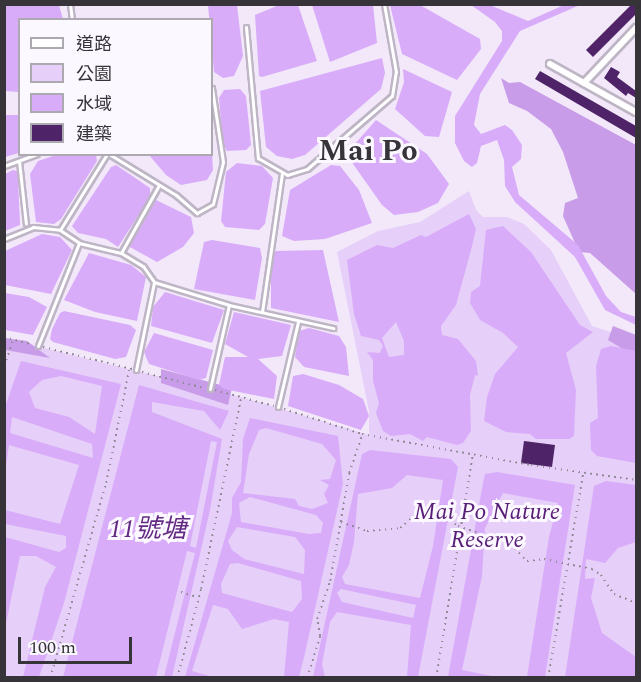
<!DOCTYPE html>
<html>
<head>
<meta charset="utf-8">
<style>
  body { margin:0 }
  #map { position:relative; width:641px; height:682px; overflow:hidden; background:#f2e8f9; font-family:Spectral,"Noto Sans TC",serif }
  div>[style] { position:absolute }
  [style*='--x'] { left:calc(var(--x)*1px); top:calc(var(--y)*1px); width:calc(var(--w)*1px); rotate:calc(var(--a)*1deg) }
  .green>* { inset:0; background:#e6cff8 }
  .forest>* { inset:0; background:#c99ce9 }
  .water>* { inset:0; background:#d9acfa }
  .building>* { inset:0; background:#4e2367 }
  .path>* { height:1.5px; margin-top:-0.75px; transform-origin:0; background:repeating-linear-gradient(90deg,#908a95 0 1.5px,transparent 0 6px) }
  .roads { filter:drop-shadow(2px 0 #beb5c5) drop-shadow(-2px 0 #beb5c5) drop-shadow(0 2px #beb5c5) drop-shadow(0 -2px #beb5c5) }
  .service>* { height:3px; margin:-1.5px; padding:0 1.5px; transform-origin:1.5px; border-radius:1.5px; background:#fff }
  .minor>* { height:6px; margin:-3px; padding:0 3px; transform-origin:3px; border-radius:3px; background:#fff }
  span { translate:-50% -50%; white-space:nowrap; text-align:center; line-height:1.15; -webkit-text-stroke:6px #fcf8ff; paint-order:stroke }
  .park-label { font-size:24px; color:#571d77; font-style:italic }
  .water-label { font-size:26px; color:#622a83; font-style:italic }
  .district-label { font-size:30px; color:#363339; font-weight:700 }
  .frame { position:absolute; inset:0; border:6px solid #363339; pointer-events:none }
  .legend { position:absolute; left:18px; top:18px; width:195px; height:138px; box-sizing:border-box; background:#fcf8ff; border:2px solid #ada9b0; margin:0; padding:8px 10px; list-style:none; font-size:18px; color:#363339 }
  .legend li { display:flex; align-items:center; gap:12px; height:30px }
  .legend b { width:30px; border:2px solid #ada9b0 }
  .scale { position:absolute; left:18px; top:637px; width:114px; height:27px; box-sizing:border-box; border:3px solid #363339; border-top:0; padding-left:8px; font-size:18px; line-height:21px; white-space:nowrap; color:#363339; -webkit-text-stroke:4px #fcf8ff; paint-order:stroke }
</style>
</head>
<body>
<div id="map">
  <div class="green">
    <i style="clip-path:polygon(469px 191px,476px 210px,483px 217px,507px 217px,524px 224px,551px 250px,592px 326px,636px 340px,636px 677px,5px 677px,4px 338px,241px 397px,369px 435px,369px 411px,337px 252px,378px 231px,420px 222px)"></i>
  </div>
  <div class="forest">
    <i style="clip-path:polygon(501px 78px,509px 83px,520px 82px,636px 145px,636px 294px,590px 253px,579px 252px,563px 216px,565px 203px,578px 198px,563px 152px,551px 129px,527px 111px,509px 103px)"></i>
    <i style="clip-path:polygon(613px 326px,636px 335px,636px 357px,608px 340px)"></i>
    <i style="clip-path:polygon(5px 338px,27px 341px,50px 358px,5px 350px)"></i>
    <i style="clip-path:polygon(161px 369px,232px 388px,228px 405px,161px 383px)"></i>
  </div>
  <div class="water">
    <i style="clip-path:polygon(5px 4px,59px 5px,63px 19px,20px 20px,19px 92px,5px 91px)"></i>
    <i style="clip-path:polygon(208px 5px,237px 5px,243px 56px,234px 76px,223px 78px,214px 72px)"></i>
    <i style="clip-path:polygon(279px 5px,298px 5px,317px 61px,262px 77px,259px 76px,255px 15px)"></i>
    <i style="clip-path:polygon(312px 5px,373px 5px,377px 43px,330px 62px)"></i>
    <i style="clip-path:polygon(390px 5px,420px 5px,480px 39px,481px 49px,457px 80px,402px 54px)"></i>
    <i style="clip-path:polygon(471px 5px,490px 5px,528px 21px,564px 5px,580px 5px,520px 31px,480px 94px,474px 125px,481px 134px,505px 125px,512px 130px,522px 145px,521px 159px,512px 167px,519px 195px,578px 245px,606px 296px,621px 312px,636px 317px,636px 325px,605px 310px,575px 257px,515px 202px,505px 186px,504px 160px,497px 140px,481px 146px,477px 163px,472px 167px,464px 161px,455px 143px,455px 116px,502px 41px,502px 31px,495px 22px)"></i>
    <i style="clip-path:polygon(382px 58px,385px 73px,381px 89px,305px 155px,292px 159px,277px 156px,266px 147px,260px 91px)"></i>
    <i style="clip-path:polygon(403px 69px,452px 92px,439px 137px,425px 136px,395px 109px,404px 82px)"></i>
    <i style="clip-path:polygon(240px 89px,246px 96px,251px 145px,246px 150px,227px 151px,223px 144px,219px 98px,224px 90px)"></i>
    <i style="clip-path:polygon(5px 115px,20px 115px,19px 153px,5px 157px)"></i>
    <i style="clip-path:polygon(376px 120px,427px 154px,449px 184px,438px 203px,418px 212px,394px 215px,382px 205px,346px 154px)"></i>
    <i style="clip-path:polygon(212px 153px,213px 170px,207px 180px,181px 185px,166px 175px,149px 155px)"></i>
    <i style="clip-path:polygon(56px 155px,96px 155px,97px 161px,61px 219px,54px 224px,36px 222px,30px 174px,38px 161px)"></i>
    <i style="clip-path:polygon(237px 163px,262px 166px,273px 178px,265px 224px,259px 230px,225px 227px,221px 221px,226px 172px)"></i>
    <i style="clip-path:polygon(116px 165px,150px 188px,150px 197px,118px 247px,106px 239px,78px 233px,72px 226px,111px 167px)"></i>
    <i style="clip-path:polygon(331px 165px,340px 166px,359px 190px,372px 223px,325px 239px,294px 241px,282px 236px,290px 190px)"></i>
    <i style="clip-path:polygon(13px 170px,17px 171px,18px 178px,20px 225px,5px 231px,5px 174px)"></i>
    <i style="clip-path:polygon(156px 200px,191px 217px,194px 233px,183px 247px,157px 262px,128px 246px)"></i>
    <i style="clip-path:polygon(evenodd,469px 214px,476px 229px,471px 250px,456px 305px,441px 326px,442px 335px,458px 339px,476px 361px,478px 376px,475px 375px,470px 395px,471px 431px,463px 443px,457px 445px,427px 437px,423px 441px,410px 434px,391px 436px,383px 431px,376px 413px,379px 403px,373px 381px,373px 360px,367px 352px,380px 353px,383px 346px,379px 340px,361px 336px,354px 314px,347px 260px,377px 245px,393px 248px,421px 235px,426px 237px,469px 214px,396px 322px,404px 341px,404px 355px,389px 357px,382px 338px,396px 322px)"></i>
    <i style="clip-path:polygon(503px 226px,531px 252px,580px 325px,593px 332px,566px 353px,576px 390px,574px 436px,569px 439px,536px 439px,530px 434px,506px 432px,484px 421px,487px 397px,495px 374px,518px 347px,503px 333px,480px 320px,470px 303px,471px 292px,480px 286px,486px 230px)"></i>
    <i style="clip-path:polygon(42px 234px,60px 237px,72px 250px,51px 294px,5px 285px,5px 251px)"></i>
    <i style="clip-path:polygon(212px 240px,260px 248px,262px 258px,255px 300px,194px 289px,204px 242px)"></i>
    <i style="clip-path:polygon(323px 250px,339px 322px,271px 308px,271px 255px,276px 251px)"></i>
    <i style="clip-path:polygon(89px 253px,131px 265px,146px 277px,137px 321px,95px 312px,64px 300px)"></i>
    <i style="clip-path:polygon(165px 292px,224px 310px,212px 343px,151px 326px,153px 307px)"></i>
    <i style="clip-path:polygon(5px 293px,29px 297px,47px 307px,33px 335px,5px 330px)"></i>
    <i style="clip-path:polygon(64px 311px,130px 325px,136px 330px,126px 357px,115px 359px,53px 342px,50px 339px,52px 329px,60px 313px)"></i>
    <i style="clip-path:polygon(234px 312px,291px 325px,282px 356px,258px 359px,277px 376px,274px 399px,224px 389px,219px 385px,225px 357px,248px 357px,225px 344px)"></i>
    <i style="clip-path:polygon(309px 328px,339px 336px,346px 347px,349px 376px,304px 367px,295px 357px,299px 331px)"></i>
    <i style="clip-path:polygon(154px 333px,213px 350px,206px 378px,199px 380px,149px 364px,144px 352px)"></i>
    <i style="clip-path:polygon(611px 346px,636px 351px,636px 463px,597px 456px,591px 450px,590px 423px,598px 418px,596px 366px,601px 349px)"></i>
    <i style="clip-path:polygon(evenodd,21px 361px,121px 384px,64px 603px,39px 677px,23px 677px,45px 587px,56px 567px,36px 556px,20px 556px,5px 628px,5px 537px,59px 552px,66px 548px,66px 536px,5px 524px,5px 510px,60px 524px,79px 465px,9px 445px,5px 472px,5px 407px,21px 361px,61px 376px,102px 386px,95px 434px,69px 417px,35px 408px,29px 392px,42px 380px,61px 376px,21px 361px,12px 417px,92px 444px,93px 458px,10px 433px,12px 417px)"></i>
    <i style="clip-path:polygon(303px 374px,339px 385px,363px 399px,369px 416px,361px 430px,288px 406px,293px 376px)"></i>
    <i style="clip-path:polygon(evenodd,139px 385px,229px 411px,220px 430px,204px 411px,152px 402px,152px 412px,222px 439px,210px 510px,172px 677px,164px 677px,195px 553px,187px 551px,156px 677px,63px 677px,139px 385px,211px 441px,217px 442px,196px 548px,190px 546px,211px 441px)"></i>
    <i style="clip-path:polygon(evenodd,250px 418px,338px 436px,343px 484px,305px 653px,299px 677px,284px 677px,289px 622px,274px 619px,242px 629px,228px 609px,213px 605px,192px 671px,213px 677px,185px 677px,232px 513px,232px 498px,241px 482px,243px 439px,250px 418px,266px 428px,322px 444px,336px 460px,330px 479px,320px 480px,329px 485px,324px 494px,328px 503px,312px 509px,299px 506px,295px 499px,243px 493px,249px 454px,259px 430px,266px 428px,250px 418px,250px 497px,316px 515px,323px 523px,321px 533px,309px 534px,241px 522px,239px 503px,250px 497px,250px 418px,237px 527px,295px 537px,305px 550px,304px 574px,244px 559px,232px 550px,228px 541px,237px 527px,250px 418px,238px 563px,301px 581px,302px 599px,292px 612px,222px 593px,221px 584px,230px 564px,238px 563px)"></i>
    <i style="clip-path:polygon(evenodd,370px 450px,451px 459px,458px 467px,418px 677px,407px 677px,411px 625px,337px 612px,330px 622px,322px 664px,325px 677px,313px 677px,362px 454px,370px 450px,407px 475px,443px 480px,433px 546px,420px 598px,345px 584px,342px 577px,349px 565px,354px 542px,358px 494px,392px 488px,407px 475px,370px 450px,341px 589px,416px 605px,413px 618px,342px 602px,337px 593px,341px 589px)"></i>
    <i style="clip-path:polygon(497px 472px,575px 485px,545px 677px,527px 677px,549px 537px,558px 503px,503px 493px,485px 528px,482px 576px,462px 670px,497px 677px,448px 677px,483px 483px,485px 474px)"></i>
    <i style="clip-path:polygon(606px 481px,636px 485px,636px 542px,618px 548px,605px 563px,586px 559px,585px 579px,595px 578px,591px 598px,602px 633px,636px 657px,636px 677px,565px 677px,594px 486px)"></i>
  </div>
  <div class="building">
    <i style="clip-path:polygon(632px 4px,636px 4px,636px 14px,593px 57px,586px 50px)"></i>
    <i style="clip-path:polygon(611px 67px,620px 72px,617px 77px,636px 91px,636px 98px,628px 93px,626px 96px,604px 78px)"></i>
    <i style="clip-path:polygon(540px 71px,636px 126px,636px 138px,535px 79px)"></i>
    <i style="clip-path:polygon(524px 441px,555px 445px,552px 467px,521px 463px)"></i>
  </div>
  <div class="path">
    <i style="--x:4;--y:337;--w:30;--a:15"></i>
    <i style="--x:43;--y:347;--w:92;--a:13.9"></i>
    <i style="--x:4;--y:366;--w:28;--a:-71"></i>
    <i style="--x:142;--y:372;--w:64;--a:14.5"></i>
    <i style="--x:215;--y:390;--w:61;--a:15.2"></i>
    <i style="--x:284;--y:409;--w:82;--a:17.8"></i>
    <i style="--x:362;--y:434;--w:172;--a:10.4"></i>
    <i style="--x:531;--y:465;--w:106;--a:8.1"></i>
    <i style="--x:341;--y:522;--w:28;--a:19"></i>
    <i style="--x:367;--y:531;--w:33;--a:-5"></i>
    <i style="--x:400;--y:528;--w:30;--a:-41"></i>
    <i style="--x:423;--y:508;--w:7;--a:-8"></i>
    <i style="--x:430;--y:507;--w:34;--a:34"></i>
    <i style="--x:458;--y:526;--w:56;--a:18.8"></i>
    <i style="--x:511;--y:544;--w:23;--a:47"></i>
    <i style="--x:527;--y:561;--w:17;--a:-7"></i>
    <i style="--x:544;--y:559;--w:49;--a:11.8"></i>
    <i style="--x:592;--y:569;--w:11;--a:34"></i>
    <i style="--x:601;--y:575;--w:23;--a:56"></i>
    <i style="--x:614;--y:594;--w:24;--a:22"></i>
    <i style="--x:181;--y:592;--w:17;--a:17"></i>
    <i style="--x:50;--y:678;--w:203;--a:-74"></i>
    <i style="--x:106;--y:483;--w:115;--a:-78.5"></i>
    <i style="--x:177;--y:678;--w:92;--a:-74.9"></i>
    <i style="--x:201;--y:589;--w:196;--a:-78.2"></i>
    <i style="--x:307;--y:678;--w:44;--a:-72.8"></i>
    <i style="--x:320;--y:636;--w:17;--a:-100"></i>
    <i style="--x:317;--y:619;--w:40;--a:-71.1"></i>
    <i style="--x:330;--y:581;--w:110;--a:-80"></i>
    <i style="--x:349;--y:473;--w:40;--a:-71.1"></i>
    <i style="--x:436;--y:678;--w:228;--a:-80.7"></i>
    <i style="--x:548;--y:678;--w:207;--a:-80.3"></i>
  </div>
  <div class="roads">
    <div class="service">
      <i style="--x:70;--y:4;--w:16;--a:83"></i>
      <i style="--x:246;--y:27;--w:132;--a:84.8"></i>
      <i style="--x:258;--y:158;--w:34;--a:30"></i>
      <i style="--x:287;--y:175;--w:21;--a:-17"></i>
      <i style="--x:307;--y:169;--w:112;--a:-40.7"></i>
      <i style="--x:392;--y:96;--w:24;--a:-81"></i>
      <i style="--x:396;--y:72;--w:69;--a:-100"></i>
      <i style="--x:109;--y:154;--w:79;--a:31.5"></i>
      <i style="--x:176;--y:195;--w:28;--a:41"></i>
      <i style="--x:197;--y:213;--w:18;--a:-29"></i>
      <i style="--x:213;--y:204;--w:43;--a:-76.6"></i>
      <i style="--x:223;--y:162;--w:75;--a:-98.5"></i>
      <i style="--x:19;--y:161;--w:63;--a:83.7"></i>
      <i style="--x:4;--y:166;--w:35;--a:-20"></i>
      <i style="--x:60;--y:230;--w:89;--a:-58.3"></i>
      <i style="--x:4;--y:239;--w:31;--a:-22"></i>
      <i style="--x:33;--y:227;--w:27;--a:6"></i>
      <i style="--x:60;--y:230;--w:23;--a:34"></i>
      <i style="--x:79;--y:243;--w:43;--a:13.4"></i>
      <i style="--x:121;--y:253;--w:26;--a:31"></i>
      <i style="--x:143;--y:266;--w:19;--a:55"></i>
      <i style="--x:154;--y:282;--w:78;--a:17"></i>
      <i style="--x:229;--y:305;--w:107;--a:12.5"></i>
      <i style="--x:121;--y:253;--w:78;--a:-60.8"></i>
      <i style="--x:262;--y:312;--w:140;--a:-81.8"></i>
      <i style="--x:38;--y:346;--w:111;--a:-68.3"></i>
      <i style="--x:136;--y:370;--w:90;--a:-78.4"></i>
      <i style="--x:210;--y:389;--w:86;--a:-77.3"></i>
      <i style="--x:278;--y:407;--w:87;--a:-76.8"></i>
    </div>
    <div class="minor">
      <i style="--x:550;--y:64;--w:98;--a:29.2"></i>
      <i style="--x:584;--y:83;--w:76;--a:-46.6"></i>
    </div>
  </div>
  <div class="park-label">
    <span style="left:487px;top:527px">Mai Po Nature<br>Reserve</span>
  </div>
  <div class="water-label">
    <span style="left:148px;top:530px">11號塘</span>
  </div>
  <div class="district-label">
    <span style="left:368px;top:151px">Mai Po</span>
  </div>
  <div class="frame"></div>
  <ul class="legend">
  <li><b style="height:8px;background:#fff"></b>道路</li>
  <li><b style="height:16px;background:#e6cff8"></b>公園</li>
  <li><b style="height:16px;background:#d9acfa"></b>水域</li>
  <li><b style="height:16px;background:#4e2367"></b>建築</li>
  </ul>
  <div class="scale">100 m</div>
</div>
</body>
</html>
